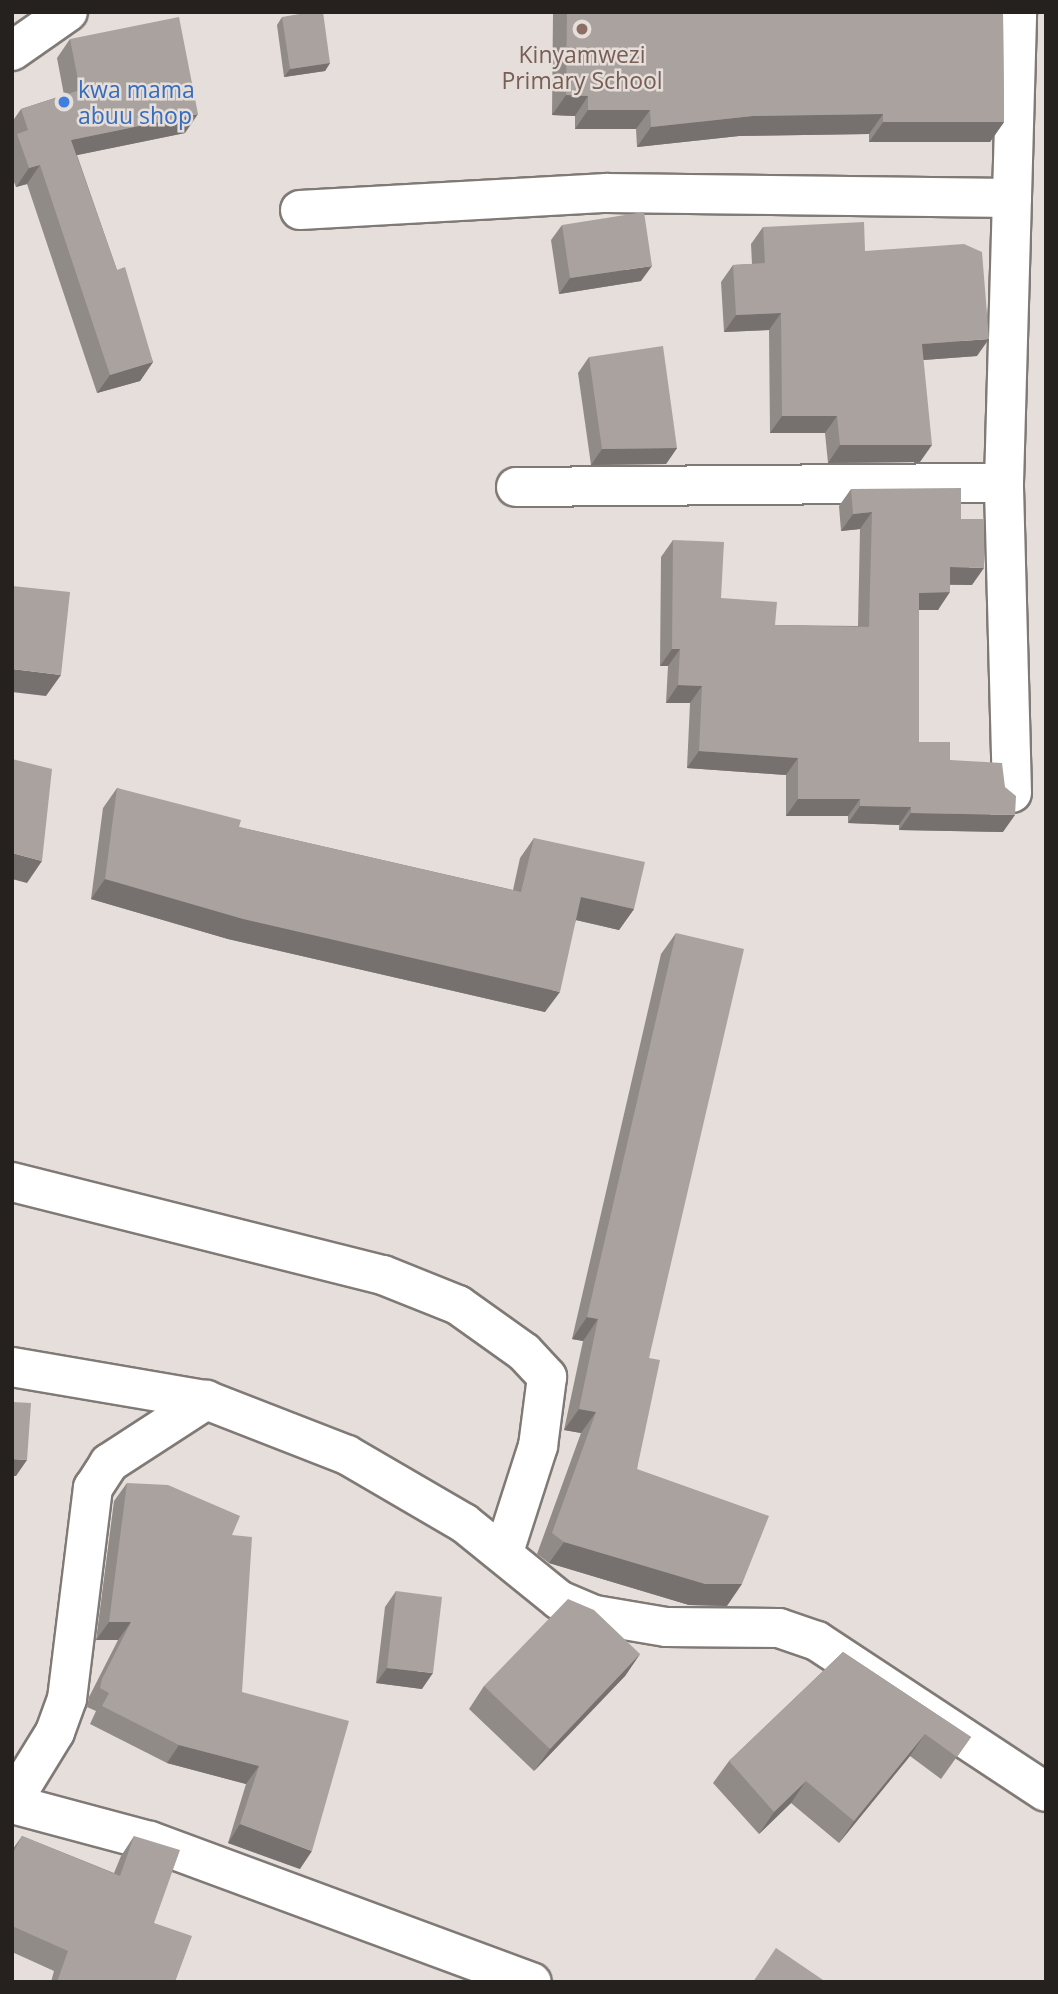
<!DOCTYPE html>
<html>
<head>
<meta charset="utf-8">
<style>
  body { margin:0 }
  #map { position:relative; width:1058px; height:1994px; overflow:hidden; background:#e5deda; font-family:"Open Sans",sans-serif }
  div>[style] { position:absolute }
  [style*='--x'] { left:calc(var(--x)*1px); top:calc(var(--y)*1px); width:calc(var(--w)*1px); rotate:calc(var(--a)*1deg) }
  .roads { filter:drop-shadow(2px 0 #807a76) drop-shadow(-2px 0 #807a76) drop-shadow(0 2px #807a76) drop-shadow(0 -2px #807a76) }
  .minor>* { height:38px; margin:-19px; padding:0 19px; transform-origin:19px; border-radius:19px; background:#fff }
  .wall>* { inset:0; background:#918b88 }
  .shaded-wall>* { inset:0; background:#76716f }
  .building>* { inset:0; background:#a9a29e }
  .dots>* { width:19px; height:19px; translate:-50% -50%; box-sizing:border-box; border:4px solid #e5deda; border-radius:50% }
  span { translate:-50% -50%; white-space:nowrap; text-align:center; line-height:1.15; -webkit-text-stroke:5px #e5deda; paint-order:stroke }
  .education-label { font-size:23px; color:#785e54 }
  .shop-label { font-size:23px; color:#366cbe }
  .left { translate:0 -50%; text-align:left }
  .frame { position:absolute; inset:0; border:14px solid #24211f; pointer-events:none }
</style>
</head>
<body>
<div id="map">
  <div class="roads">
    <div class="minor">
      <i style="--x:12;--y:51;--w:68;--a:-34.9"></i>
      <i style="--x:300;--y:210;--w:307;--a:-3.2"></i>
      <i style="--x:607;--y:193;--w:405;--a:0.7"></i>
      <i style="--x:516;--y:487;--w:488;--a:-0.5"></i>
      <i style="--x:1012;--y:793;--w:310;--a:-91.5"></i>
      <i style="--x:1004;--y:483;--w:471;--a:-88.4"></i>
      <i style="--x:12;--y:1182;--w:382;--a:14.1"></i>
      <i style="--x:383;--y:1275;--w:81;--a:21.8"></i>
      <i style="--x:458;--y:1305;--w:81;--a:35.5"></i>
      <i style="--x:524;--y:1352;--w:34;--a:47"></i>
      <i style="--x:547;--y:1377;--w:70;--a:97.4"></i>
      <i style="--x:538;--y:1446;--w:111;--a:107.8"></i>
      <i style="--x:12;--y:1367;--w:197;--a:9.7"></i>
      <i style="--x:206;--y:1400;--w:151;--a:21.3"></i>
      <i style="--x:347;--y:1455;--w:135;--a:30.2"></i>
      <i style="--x:464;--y:1523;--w:122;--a:39"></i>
      <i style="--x:559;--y:1600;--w:39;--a:23"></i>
      <i style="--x:595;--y:1615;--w:72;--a:9.6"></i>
      <i style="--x:666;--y:1627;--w:113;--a:0.5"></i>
      <i style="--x:779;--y:1628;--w:40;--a:18.9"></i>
      <i style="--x:817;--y:1641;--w:274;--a:33.4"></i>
      <i style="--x:12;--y:1802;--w:82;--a:-58.4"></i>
      <i style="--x:55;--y:1732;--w:35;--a:-70"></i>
      <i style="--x:67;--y:1699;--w:213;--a:-83"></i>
      <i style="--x:93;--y:1488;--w:30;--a:-57"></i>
      <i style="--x:109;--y:1463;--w:116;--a:-33"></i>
      <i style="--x:12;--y:1804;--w:143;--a:15"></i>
      <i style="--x:150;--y:1841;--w:407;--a:20.3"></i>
    </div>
  </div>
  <div class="wall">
    <i style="clip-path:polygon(553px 12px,1003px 12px,1004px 122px,990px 142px,869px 142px,869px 134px,739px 136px,637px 147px,636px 129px,575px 129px,575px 116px,552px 115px)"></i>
    <i style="clip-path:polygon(282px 17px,330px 63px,325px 71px,284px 77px,277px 25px)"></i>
    <i style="clip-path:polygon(70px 39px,185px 133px,77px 155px,117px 270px,153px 362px,140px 381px,97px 393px,27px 184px,16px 187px,12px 177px,12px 122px,21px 109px,64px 95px,57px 58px)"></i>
    <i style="clip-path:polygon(562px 225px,641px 281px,559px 294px,551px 240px)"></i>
    <i style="clip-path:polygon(763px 227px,865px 251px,977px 356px,923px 360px,920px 462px,828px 463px,825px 433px,770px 433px,769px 330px,724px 332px,721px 282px,733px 265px,752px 264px,751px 244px)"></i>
    <i style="clip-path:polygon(589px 357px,677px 448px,666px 464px,591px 465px,578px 373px)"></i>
    <i style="clip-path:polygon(851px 489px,961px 519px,972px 585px,950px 585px,938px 610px,919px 610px,919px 742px,950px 760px,1003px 832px,899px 830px,899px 825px,848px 823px,848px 816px,786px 816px,786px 775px,687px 768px,690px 703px,666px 703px,668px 666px,660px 666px,661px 557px,673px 540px,721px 598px,775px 625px,858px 626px,860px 529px,841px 531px,839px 506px)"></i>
    <i style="clip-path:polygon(117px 788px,239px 827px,513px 890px,520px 858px,534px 838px,634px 909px,619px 930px,576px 920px,545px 1012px,228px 939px,91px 899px,103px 808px)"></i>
    <i style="clip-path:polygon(676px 933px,649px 1358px,637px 1469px,727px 1606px,689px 1605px,549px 1563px,537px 1554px,581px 1433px,564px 1430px,583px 1341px,572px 1339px,661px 954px)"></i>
    <i style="clip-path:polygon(127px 1483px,232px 1535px,242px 1692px,300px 1869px,228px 1843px,246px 1784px,167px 1763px,90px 1724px,96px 1711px,87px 1707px,89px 1697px,118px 1640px,96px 1640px,114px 1501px)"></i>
    <i style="clip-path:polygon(396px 1591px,422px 1689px,376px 1683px,385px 1607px)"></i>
    <i style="clip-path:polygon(843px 1652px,971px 1737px,941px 1779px,910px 1756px,839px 1843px,791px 1803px,759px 1834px,713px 1783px,729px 1761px)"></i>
    <i style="clip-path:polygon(640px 1654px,625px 1676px,534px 1771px,469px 1709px,484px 1686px)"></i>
    <i style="clip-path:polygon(22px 1836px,114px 1873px,121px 1856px,134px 1836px,154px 1923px,175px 1982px,51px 1982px,54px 1971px,12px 1952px,12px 1850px)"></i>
  </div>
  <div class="shaded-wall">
    <i style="clip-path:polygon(330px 63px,325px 71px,284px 77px,290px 69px)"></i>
    <i style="clip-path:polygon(566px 95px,588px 96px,575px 116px,552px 115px)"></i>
    <i style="clip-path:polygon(588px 110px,650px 110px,636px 129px,575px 129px)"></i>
    <i style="clip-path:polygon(198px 114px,185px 133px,58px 159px,71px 140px)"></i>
    <i style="clip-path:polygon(883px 114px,869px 134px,739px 136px,637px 147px,651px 127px,753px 116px)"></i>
    <i style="clip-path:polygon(883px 122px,1004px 122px,990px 142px,869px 142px)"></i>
    <i style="clip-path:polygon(40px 165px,27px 184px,16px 187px,29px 168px)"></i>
    <i style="clip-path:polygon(652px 266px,641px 281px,559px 294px,570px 278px)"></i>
    <i style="clip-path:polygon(781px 313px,769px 330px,724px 332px,736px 315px)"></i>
    <i style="clip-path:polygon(989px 339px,977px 356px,910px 361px,922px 344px)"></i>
    <i style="clip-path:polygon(153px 362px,140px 381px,97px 393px,110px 375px)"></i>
    <i style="clip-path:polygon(782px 416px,837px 416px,825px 433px,770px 433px)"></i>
    <i style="clip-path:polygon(840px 445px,932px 445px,920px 462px,828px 463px)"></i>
    <i style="clip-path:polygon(677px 448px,666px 464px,591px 465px,602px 449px)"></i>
    <i style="clip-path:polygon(872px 512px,860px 529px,841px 531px,853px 514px)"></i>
    <i style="clip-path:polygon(950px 567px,984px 568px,972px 585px,938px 584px)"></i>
    <i style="clip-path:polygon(950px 592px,938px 610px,907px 610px,919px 593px)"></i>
    <i style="clip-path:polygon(672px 649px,680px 649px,668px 666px,660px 666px)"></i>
    <i style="clip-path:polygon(12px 669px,61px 675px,46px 696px,12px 692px)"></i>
    <i style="clip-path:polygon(678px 685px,702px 686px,690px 703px,666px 703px)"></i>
    <i style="clip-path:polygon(699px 751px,798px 758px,786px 775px,687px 768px)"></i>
    <i style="clip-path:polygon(798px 799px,860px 799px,848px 816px,786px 816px)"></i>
    <i style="clip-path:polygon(860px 806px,911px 807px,899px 825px,848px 823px)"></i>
    <i style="clip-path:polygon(911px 813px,1015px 815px,1003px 832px,899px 830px)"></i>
    <i style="clip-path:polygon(12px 853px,42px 861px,27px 883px,12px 879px)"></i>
    <i style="clip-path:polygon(105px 879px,560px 992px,545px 1012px,228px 939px,91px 899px)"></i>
    <i style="clip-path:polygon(581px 897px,634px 909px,619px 930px,567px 918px)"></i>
    <i style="clip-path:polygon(587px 1317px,598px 1319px,583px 1341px,572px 1339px)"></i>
    <i style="clip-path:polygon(579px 1409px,596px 1412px,581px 1433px,564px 1430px)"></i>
    <i style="clip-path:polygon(12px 1459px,27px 1460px,16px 1476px,12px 1476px)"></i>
    <i style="clip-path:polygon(564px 1542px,742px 1584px,727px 1606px,689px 1605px,549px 1563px)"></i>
    <i style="clip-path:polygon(109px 1622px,131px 1622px,118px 1640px,96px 1640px)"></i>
    <i style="clip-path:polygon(640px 1654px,625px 1676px,534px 1771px,550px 1749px)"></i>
    <i style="clip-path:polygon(387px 1668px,433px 1673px,422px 1689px,376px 1683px)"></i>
    <i style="clip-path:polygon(925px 1734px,910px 1756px,839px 1843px,854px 1821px)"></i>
    <i style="clip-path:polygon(179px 1745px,259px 1766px,246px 1784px,167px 1763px)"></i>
    <i style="clip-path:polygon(806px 1781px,791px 1803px,759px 1834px,774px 1812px)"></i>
    <i style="clip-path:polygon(240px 1824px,312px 1851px,300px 1869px,228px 1843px)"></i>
  </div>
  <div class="building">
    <i style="clip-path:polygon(311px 12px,323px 12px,330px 63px,290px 69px,282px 17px)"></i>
    <i style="clip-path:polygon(567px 12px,1003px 12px,1004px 122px,883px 122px,883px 114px,753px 116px,651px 127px,650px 110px,588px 110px,588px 96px,566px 95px)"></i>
    <i style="clip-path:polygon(179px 17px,198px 114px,71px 140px,117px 270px,125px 267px,153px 362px,110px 375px,40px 165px,29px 168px,17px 134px,28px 130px,21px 109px,80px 90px,70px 39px)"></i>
    <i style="clip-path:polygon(644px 212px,652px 266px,570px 278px,562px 225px)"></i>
    <i style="clip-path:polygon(864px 222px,865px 251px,964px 244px,982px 252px,989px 339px,922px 344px,932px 445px,840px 445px,837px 416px,782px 416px,781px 313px,736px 315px,733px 265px,765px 263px,763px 227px)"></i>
    <i style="clip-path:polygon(663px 346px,677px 448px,602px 449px,589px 357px)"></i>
    <i style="clip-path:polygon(961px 488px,961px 519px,984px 519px,984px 568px,950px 567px,950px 592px,919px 593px,919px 742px,950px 742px,950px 760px,1002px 763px,1005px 787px,1016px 796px,1015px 815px,911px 813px,911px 807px,860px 806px,860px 799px,798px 799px,798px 758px,699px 751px,702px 686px,678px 685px,680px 649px,672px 649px,673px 540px,724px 542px,721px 598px,777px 602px,775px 625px,869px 627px,872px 512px,853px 514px,851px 489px)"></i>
    <i style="clip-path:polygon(12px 586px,70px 592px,61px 675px,12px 669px)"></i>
    <i style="clip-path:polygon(12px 759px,52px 769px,42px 861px,12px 853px)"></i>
    <i style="clip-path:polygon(117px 788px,241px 820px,239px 827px,521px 892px,534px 838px,645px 862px,634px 909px,581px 897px,560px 992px,243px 919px,105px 879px)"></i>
    <i style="clip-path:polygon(676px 933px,744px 949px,649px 1358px,660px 1360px,637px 1469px,769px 1516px,742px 1584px,705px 1584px,564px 1542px,552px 1533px,596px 1412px,579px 1409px,598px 1319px,587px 1317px)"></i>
    <i style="clip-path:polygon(12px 1402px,31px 1403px,27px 1460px,12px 1459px)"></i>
    <i style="clip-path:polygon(127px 1483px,168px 1485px,240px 1516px,232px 1535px,252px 1537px,242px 1692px,349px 1721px,312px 1851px,240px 1824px,259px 1766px,179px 1745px,102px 1706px,109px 1693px,100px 1688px,102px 1679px,131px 1622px,109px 1622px)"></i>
    <i style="clip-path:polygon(396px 1591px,442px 1597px,433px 1673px,387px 1668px)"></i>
    <i style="clip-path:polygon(568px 1599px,594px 1610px,640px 1654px,550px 1749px,484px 1686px)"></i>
    <i style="clip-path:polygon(843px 1652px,971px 1737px,957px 1757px,925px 1734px,854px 1821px,806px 1781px,774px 1812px,729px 1761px)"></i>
    <i style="clip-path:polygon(22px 1836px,120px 1876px,134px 1836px,180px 1850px,154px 1923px,192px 1936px,175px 1982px,57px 1982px,68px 1951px,12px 1926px,12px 1855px)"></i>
    <i style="clip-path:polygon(776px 1948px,826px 1982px,753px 1982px)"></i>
  </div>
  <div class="dots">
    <i style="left:582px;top:29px;background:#8d6e63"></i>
    <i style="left:64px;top:102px;background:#3f7fe0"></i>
  </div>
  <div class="education-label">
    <span style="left:582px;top:67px">Kinyamwezi<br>Primary School</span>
  </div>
  <div class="shop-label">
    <span class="left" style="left:78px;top:102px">kwa mama<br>abuu shop</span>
  </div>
  <div class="frame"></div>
</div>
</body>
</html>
